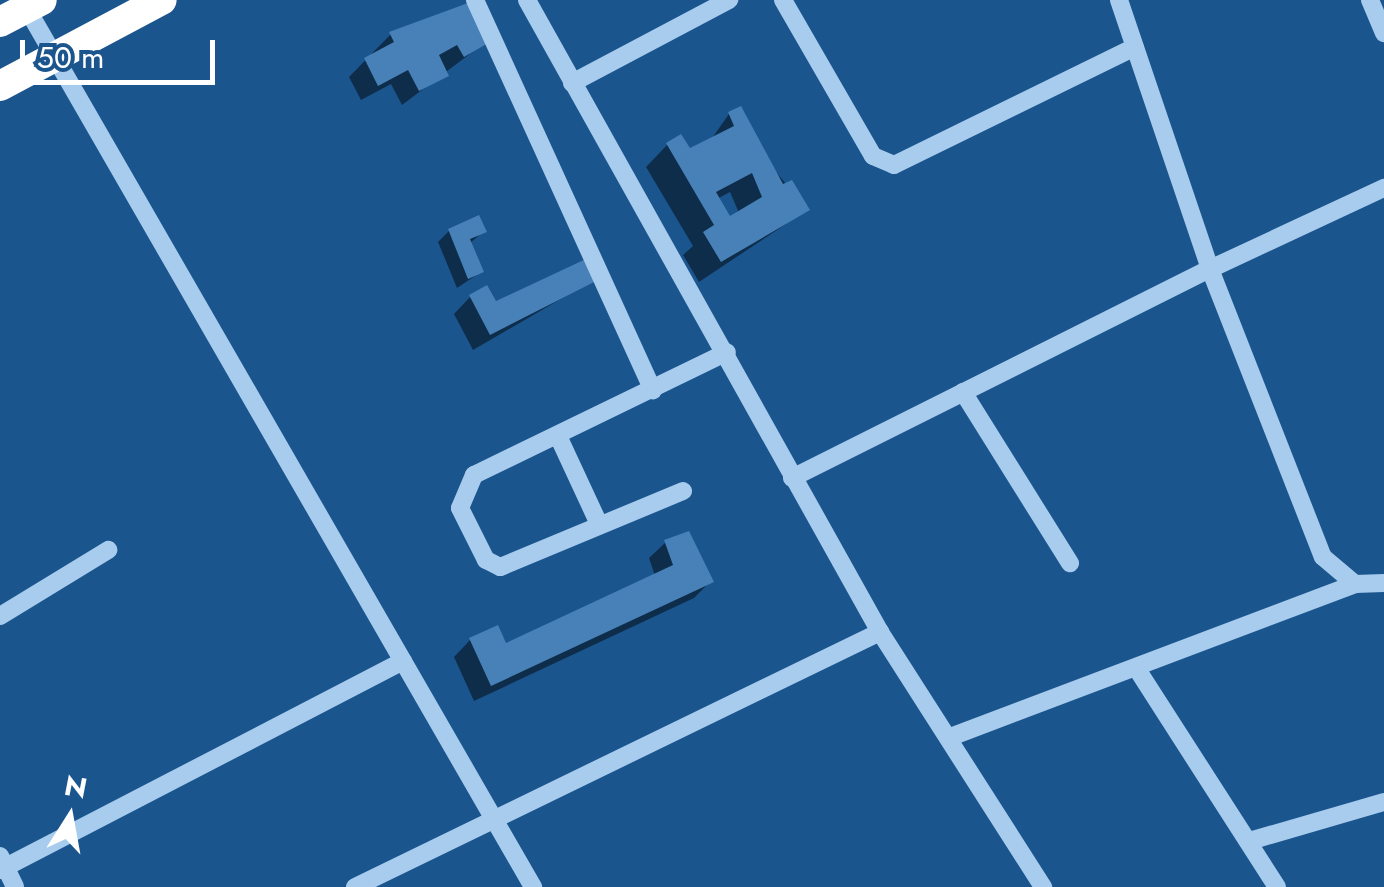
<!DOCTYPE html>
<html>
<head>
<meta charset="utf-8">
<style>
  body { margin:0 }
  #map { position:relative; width:1384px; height:887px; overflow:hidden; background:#1b558e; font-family:Jost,sans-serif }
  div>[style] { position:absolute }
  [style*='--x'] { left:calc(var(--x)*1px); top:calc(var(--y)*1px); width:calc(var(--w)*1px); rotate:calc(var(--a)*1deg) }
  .shadow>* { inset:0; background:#0007 }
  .building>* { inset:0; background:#4881b8 }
  .minor>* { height:18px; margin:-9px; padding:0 9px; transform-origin:9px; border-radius:9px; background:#a8ccee }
  .highway>* { height:30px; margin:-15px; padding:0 15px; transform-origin:15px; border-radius:15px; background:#fff }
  span { translate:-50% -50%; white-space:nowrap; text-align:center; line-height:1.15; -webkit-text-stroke:10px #1b558e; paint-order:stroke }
  .north { position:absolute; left:20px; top:767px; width:100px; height:100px; -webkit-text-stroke:8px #1b558e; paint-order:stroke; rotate:11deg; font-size:28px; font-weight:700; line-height:40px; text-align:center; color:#fff }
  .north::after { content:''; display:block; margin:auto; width:35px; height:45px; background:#fff; clip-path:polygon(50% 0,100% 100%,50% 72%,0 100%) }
  .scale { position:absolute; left:20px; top:40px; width:195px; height:45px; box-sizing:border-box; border:5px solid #fff; border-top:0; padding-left:12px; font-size:30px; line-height:35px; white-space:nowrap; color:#fff; -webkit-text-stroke:8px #1b558e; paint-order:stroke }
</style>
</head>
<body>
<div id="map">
  <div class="shadow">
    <i style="clip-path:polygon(391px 34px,487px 41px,402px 105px,391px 84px,361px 100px,349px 77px)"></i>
    <i style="clip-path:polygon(evenodd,729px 114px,807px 210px,699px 282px,683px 255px,693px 246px,646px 167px,667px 145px,689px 152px,710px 141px,729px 114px,730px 192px,739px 213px,729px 219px,717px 199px,730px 192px)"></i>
    <i style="clip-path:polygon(449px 231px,484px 231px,469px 244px,481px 272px,457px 288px,438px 242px)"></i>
    <i style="clip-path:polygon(595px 279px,473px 350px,454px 314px,470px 297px,495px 304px)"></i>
    <i style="clip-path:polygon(666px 542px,711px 581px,694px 598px,474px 701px,454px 657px,470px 640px,504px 646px,655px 576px,649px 558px)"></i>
  </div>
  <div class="building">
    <i style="clip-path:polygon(468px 3px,490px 42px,464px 57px,457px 45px,439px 55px,449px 76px,419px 91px,408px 70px,378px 86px,364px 58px,394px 42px,389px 32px)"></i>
    <i style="clip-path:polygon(evenodd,741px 106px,783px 184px,792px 180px,810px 210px,721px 262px,703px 232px,714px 225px,666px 143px,681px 134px,690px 148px,734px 126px,728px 112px,741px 106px,752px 173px,762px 197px,730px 216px,716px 192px,752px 173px)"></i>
    <i style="clip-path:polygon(479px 215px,487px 232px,470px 239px,484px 272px,468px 279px,448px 229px)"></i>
    <i style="clip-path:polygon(588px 258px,598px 280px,490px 335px,469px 295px,487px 285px,496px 301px)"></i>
    <i style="clip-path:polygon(689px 531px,714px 582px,491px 686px,469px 638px,498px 625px,506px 643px,673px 565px,664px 540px)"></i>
  </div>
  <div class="minor">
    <i style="--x:22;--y:0;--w:1024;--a:60.05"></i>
    <i style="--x:475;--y:0;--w:429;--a:65.5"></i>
    <i style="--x:527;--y:0;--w:724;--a:60.81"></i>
    <i style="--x:880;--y:632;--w:303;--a:57.4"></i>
    <i style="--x:783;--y:0;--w:180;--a:60"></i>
    <i style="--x:873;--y:156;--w:23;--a:23"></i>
    <i style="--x:894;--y:165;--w:268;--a:-26.1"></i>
    <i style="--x:1119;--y:0;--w:284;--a:71.3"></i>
    <i style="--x:1210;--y:269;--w:192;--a:-25"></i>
    <i style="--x:1370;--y:0;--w:36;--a:67"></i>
    <i style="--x:572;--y:83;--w:178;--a:-27.9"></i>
    <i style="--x:963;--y:392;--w:202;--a:58"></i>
    <i style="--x:559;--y:438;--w:95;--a:65.1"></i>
    <i style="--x:792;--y:478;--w:467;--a:-26.6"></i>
    <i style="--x:1210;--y:269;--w:309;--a:68.6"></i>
    <i style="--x:1323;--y:557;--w:42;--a:40.2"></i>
    <i style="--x:1355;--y:584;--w:29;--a:-2"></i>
    <i style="--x:683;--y:491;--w:198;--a:157.4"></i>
    <i style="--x:500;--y:567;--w:16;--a:-153"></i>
    <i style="--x:486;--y:560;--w:58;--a:-116.6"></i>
    <i style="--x:460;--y:508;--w:36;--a:-67"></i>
    <i style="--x:474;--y:475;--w:281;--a:-25.9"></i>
    <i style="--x:0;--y:616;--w:127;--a:-31.4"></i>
    <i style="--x:1137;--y:669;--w:259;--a:57.3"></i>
    <i style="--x:953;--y:736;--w:430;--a:-20.7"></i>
    <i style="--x:1253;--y:840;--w:136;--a:-16.2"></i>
    <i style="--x:0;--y:856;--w:34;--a:64"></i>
    <i style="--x:0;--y:870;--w:454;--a:-27.4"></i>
    <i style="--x:355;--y:887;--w:584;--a:-25.91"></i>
  </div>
  <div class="highway">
    <i style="--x:0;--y:22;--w:47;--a:-27.6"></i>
    <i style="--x:0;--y:86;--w:183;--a:-28"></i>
  </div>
  <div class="north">N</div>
  <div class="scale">50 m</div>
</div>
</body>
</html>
